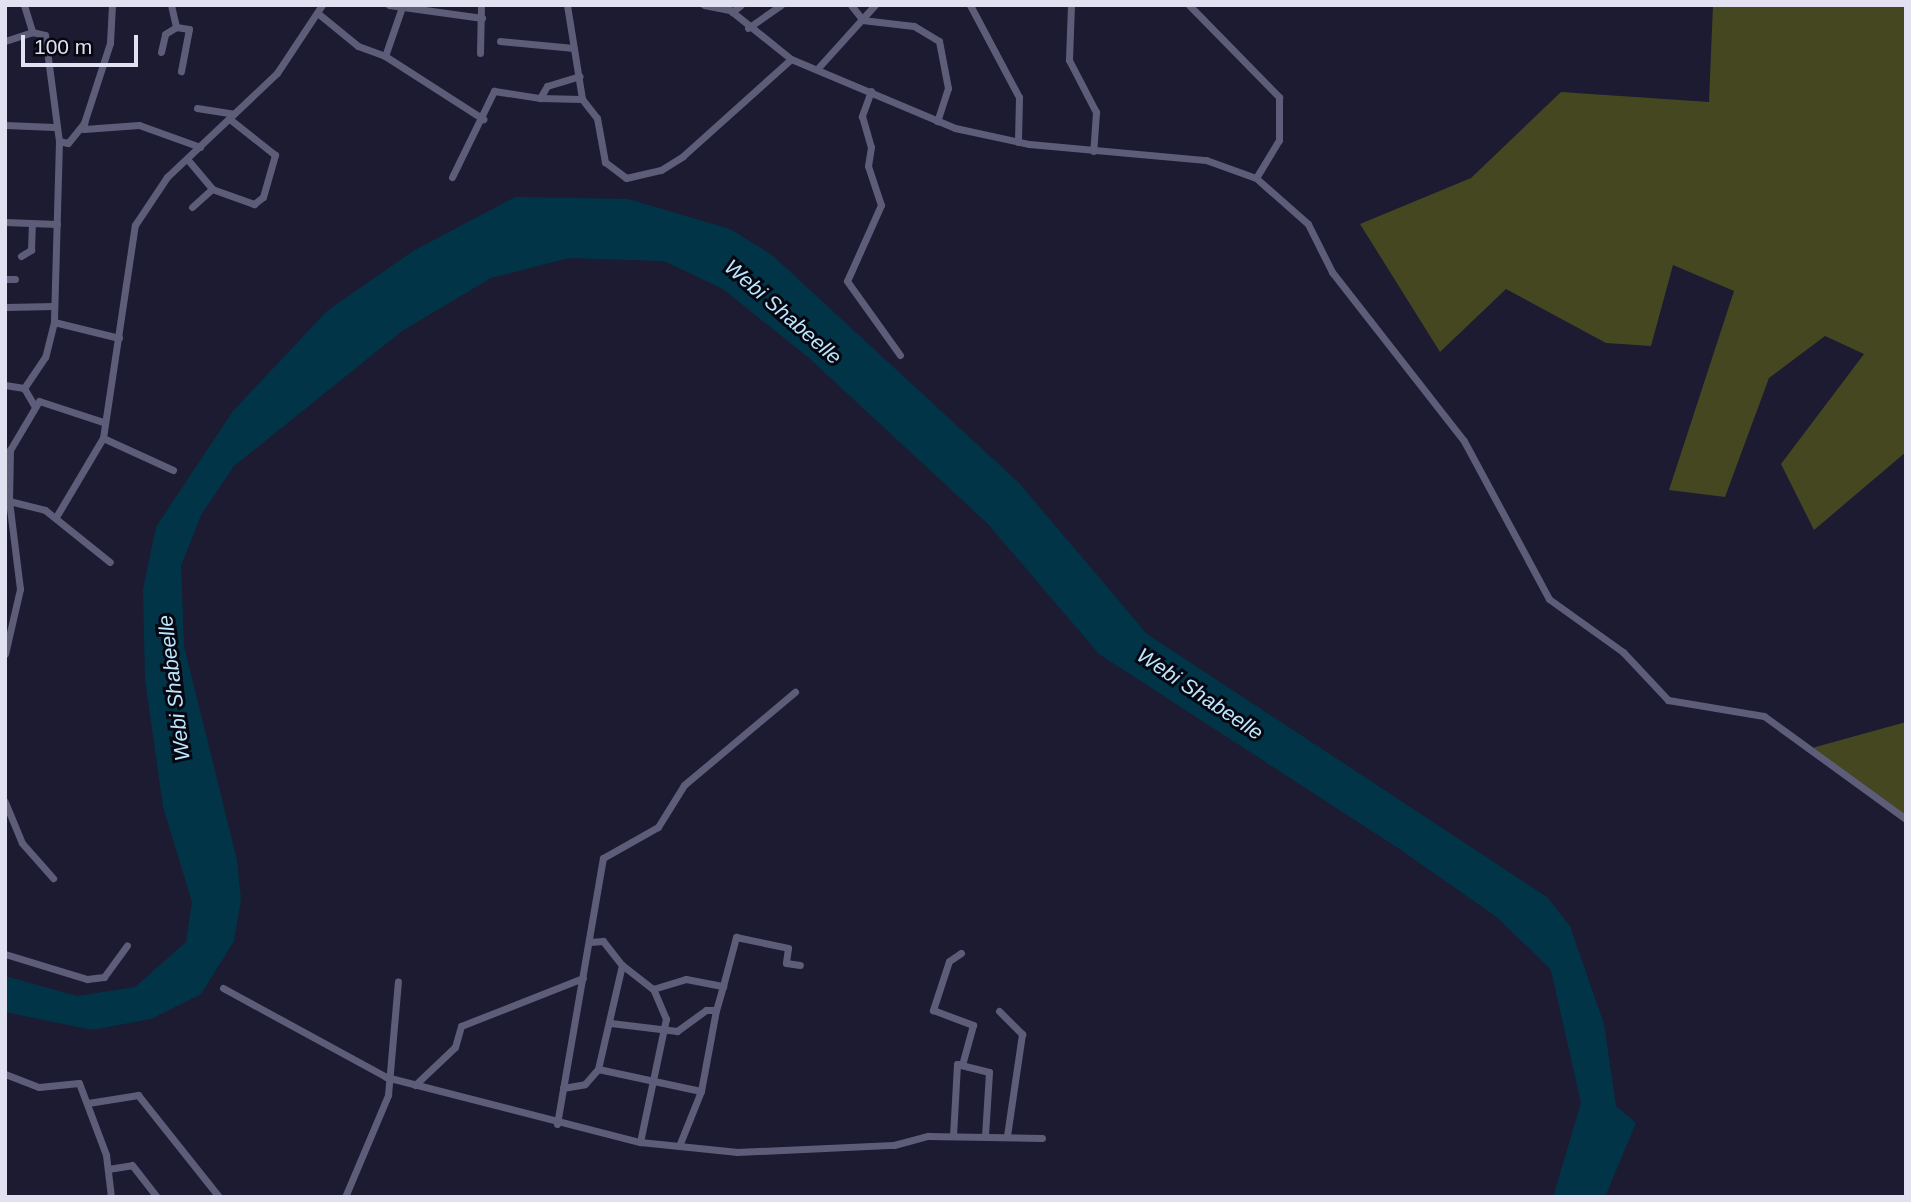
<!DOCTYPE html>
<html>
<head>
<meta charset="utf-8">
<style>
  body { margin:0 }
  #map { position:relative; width:1911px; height:1202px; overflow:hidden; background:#1c1b32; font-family:Helvetica,sans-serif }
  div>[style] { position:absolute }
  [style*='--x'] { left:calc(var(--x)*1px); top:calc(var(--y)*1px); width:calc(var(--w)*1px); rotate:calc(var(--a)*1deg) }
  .green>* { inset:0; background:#454721 }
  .water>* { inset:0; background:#013447 }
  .minor>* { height:7px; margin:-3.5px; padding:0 3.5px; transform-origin:3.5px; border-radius:3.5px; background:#5d5d79 }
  span { translate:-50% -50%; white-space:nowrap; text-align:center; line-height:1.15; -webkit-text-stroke:6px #070711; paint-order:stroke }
  .water-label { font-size:21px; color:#bce7fd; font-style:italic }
  .frame { position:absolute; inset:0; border:7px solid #e1e1f2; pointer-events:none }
  .scale { position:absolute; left:21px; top:35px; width:117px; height:32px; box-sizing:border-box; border:4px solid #e1e1f2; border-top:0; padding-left:9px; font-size:21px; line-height:24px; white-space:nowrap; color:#e1e1f2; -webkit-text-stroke:5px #070711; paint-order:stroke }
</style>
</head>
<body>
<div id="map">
  <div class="green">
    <i style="clip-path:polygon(1713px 5px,1906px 5px,1906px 452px,1814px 530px,1781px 464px,1864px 354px,1825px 336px,1769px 378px,1725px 497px,1669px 490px,1734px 291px,1673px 265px,1651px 346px,1606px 343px,1506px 289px,1440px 352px,1360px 224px,1471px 178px,1561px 92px,1709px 102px)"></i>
    <i style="clip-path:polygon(1906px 722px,1906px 819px,1812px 748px)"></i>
  </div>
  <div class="water">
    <i style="clip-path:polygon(515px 197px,628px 199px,730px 229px,772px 255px,1019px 483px,1147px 634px,1547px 897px,1570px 926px,1604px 1024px,1616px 1106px,1636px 1123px,1605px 1197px,1553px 1197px,1581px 1103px,1551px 970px,1498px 918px,1398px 848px,1099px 654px,988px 524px,809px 358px,723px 289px,664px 261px,569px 258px,491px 278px,402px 331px,234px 466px,201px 515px,181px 566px,184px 646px,237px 860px,241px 899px,234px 941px,201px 994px,151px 1019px,92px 1030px,5px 1012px,5px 976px,77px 996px,135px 987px,186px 942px,192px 902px,163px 807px,145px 679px,143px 589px,156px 527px,233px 411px,327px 311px,413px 251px)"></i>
  </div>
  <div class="minor">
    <i style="--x:24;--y:5;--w:28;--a:73"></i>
    <i style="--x:32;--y:32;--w:13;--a:13"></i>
    <i style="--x:45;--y:35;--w:107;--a:82.5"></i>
    <i style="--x:59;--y:141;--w:181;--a:91.6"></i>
    <i style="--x:54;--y:322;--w:36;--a:104"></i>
    <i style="--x:45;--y:357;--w:37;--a:124"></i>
    <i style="--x:171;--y:5;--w:23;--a:77"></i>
    <i style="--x:389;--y:5;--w:94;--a:8"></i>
    <i style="--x:567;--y:5;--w:95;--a:80.9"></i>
    <i style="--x:582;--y:99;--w:24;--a:52"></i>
    <i style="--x:597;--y:118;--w:45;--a:79.7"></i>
    <i style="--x:605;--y:162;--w:26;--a:37"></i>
    <i style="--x:626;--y:178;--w:36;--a:-13"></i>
    <i style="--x:661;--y:170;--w:26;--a:-32"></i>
    <i style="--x:683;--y:156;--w:145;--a:-41.9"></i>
    <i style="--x:704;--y:5;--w:26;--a:11"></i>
    <i style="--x:730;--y:10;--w:78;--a:38.8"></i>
    <i style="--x:791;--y:59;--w:178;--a:22.8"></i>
    <i style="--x:955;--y:128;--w:76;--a:12.2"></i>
    <i style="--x:1029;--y:144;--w:178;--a:5.2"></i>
    <i style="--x:1206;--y:160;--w:53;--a:19.8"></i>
    <i style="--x:1256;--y:178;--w:69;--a:41.5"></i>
    <i style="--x:1308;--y:224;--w:54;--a:63.4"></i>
    <i style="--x:1332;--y:272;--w:214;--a:52"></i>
    <i style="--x:1464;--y:441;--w:179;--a:61.7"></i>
    <i style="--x:1549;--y:599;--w:91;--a:35.6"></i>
    <i style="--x:1623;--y:652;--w:66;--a:46.8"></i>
    <i style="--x:1668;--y:700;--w:97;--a:9.5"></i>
    <i style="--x:1764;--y:716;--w:175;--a:36"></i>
    <i style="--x:851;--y:5;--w:16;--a:52"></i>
    <i style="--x:970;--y:5;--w:104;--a:62"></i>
    <i style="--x:1019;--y:97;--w:45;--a:91.3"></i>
    <i style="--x:1071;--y:5;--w:55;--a:92.1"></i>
    <i style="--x:1069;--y:60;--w:59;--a:62.6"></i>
    <i style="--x:1096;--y:112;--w:39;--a:94"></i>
    <i style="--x:1189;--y:5;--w:129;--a:45.6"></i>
    <i style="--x:1279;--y:97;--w:43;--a:90"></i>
    <i style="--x:1279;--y:140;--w:44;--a:121.2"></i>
    <i style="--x:402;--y:7;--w:52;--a:109.1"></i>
    <i style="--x:385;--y:56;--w:117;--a:32.7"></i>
    <i style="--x:732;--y:12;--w:11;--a:-38"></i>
    <i style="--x:320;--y:15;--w:49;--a:39.2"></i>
    <i style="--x:358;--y:46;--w:29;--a:20"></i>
    <i style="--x:862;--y:20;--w:52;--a:6.6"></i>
    <i style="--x:914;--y:26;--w:29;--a:31"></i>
    <i style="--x:939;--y:41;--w:48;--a:79.2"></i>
    <i style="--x:948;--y:88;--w:35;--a:108"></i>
    <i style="--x:748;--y:28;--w:40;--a:-34.9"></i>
    <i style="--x:5;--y:41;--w:28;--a:-18"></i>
    <i style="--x:500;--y:41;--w:74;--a:5.4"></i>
    <i style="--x:161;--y:52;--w:18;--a:-77"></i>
    <i style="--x:165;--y:34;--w:13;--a:-32"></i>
    <i style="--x:176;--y:27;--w:13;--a:9"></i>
    <i style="--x:189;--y:29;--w:43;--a:100.8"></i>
    <i style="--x:480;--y:53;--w:48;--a:-88.8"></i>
    <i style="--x:818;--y:68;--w:85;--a:-47.9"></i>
    <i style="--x:871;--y:91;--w:27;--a:110"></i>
    <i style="--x:862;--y:116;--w:32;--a:74"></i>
    <i style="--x:871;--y:147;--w:19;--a:99"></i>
    <i style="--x:868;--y:166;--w:41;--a:71.6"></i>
    <i style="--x:881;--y:205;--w:83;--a:114.1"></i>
    <i style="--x:847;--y:281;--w:91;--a:54.4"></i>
    <i style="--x:540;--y:98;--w:42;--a:1.4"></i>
    <i style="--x:197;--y:108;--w:37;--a:9"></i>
    <i style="--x:84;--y:123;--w:6;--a:90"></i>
    <i style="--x:84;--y:129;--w:55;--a:-4.2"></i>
    <i style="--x:139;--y:125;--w:65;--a:19.8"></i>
    <i style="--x:5;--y:125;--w:49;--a:2.3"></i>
    <i style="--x:59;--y:141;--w:9;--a:13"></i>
    <i style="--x:68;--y:143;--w:26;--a:-51"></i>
    <i style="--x:84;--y:123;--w:84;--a:-72"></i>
    <i style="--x:110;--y:43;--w:38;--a:-87"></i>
    <i style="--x:188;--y:160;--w:38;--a:50"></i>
    <i style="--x:212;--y:189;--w:45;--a:19.7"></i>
    <i style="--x:254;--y:204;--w:11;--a:-38"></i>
    <i style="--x:263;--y:197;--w:44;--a:-74.1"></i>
    <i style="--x:275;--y:155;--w:56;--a:-141.5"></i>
    <i style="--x:452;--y:177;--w:96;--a:-64"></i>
    <i style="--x:494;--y:91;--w:47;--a:8.7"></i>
    <i style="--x:540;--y:98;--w:14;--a:-60"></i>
    <i style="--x:547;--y:86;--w:34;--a:-17"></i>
    <i style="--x:192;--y:207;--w:27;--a:-42"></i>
    <i style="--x:5;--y:222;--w:52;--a:2.2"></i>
    <i style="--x:21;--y:256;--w:12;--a:-31"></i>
    <i style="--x:31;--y:250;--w:26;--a:-88"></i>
    <i style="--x:5;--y:279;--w:10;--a:0"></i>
    <i style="--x:6;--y:307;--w:48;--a:-1.2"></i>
    <i style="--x:54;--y:322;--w:67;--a:13.8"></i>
    <i style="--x:5;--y:385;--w:19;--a:9"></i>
    <i style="--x:24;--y:388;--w:20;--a:60"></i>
    <i style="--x:103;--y:438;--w:77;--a:24.6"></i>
    <i style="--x:9;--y:501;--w:37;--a:14"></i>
    <i style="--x:45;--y:510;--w:83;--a:38.7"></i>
    <i style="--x:56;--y:517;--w:92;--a:-59.3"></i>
    <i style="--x:103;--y:438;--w:215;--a:-81.5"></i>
    <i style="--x:135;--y:225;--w:58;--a:-56.3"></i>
    <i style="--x:167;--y:177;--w:151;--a:-43.4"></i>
    <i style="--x:277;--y:73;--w:82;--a:-56.5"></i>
    <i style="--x:5;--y:654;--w:67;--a:-77"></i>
    <i style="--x:20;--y:589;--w:89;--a:-97.1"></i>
    <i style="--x:9;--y:501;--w:51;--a:-88.9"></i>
    <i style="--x:10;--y:450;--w:57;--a:-59.4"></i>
    <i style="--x:39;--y:401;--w:67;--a:18.2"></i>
    <i style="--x:5;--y:802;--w:44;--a:67.5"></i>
    <i style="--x:22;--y:843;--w:47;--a:48.5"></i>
    <i style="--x:590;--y:942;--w:13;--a:-4"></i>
    <i style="--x:603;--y:941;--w:31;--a:52"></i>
    <i style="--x:622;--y:965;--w:107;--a:103"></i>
    <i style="--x:598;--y:1069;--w:105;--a:12.1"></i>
    <i style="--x:701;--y:1091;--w:82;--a:-79.5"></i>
    <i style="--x:716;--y:1010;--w:10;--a:180"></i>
    <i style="--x:706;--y:1010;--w:36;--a:144"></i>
    <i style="--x:677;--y:1031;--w:67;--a:-173.2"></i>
    <i style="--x:961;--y:953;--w:14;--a:146"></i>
    <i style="--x:949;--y:961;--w:52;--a:108.1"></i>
    <i style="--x:933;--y:1010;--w:43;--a:20.6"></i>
    <i style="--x:973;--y:1025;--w:41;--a:105.4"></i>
    <i style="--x:5;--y:954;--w:86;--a:17"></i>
    <i style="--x:87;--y:979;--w:17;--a:-7"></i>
    <i style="--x:104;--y:977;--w:39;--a:-54"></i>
    <i style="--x:622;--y:965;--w:39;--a:38"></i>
    <i style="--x:653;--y:989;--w:34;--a:-17"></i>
    <i style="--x:686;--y:979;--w:38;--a:11"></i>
    <i style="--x:723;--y:986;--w:25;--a:106"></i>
    <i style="--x:723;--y:986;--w:51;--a:-75.1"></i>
    <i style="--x:736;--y:937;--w:53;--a:11.9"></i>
    <i style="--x:788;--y:948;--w:15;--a:98"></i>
    <i style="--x:786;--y:963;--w:14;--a:8"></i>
    <i style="--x:223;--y:988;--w:186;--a:28.6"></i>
    <i style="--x:386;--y:1077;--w:262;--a:14.4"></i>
    <i style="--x:640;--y:1142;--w:98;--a:5.9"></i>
    <i style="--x:737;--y:1152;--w:157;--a:-2.6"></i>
    <i style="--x:894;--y:1145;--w:35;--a:-15"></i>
    <i style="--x:928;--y:1136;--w:114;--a:1"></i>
    <i style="--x:999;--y:1011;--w:33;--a:45"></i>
    <i style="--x:1022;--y:1034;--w:103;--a:98.4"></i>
    <i style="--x:5;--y:1074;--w:36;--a:21"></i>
    <i style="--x:39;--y:1087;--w:40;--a:-5.7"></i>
    <i style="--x:79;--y:1083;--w:77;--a:69.4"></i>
    <i style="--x:106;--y:1155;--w:42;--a:83.2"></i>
    <i style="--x:415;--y:1085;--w:55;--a:-43.5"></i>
    <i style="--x:455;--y:1047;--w:22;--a:-74"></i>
    <i style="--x:461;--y:1026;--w:131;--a:-21.5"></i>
    <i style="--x:563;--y:1088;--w:22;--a:-10"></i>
    <i style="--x:585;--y:1084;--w:20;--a:-49"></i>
    <i style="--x:88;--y:1103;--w:51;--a:-9.1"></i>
    <i style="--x:138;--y:1095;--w:130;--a:51.5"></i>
    <i style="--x:557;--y:1124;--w:270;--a:-80.2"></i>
    <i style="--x:603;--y:858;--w:63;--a:-29.4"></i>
    <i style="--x:658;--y:827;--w:49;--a:-58.2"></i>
    <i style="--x:684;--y:785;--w:145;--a:-40"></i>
    <i style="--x:953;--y:1136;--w:72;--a:-86.8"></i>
    <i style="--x:957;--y:1064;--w:33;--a:14"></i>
    <i style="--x:989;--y:1072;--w:64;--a:93.6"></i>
    <i style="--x:640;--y:1142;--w:126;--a:-78.1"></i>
    <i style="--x:666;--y:1019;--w:33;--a:-113"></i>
    <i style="--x:679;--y:1146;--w:59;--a:-68.2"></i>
    <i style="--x:108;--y:1169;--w:24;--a:-9"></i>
    <i style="--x:132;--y:1165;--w:41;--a:52"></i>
    <i style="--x:345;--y:1197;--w:111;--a:-67.1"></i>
    <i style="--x:388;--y:1095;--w:114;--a:-85"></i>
  </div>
  <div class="water-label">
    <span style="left:783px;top:312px;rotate:41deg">Webi Shabeelle</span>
    <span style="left:174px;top:688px;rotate:-97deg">Webi Shabeelle</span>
    <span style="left:1200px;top:694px;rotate:34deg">Webi Shabeelle</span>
  </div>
  <div class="frame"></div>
  <div class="scale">100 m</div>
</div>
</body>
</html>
